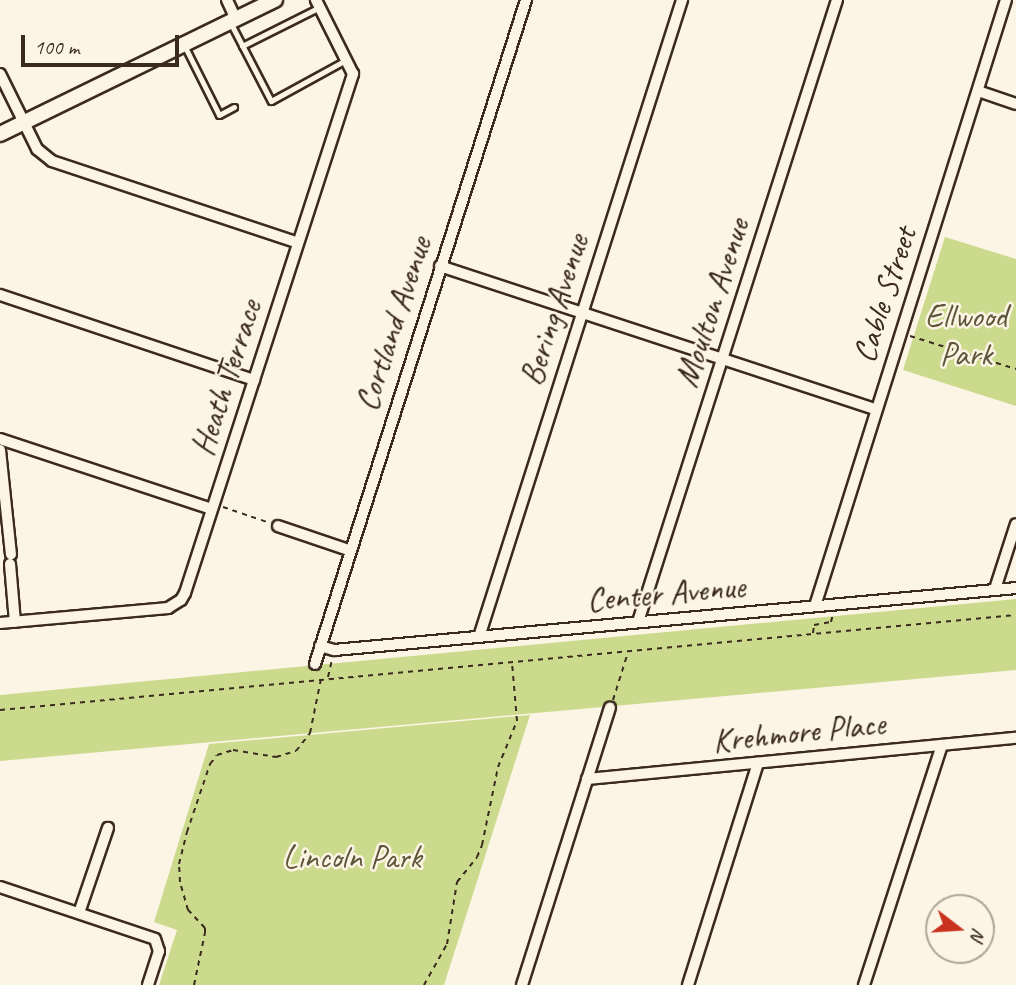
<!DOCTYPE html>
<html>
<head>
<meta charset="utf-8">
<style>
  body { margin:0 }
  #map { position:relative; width:1016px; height:985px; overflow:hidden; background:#fcf5e5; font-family:Caveat,sans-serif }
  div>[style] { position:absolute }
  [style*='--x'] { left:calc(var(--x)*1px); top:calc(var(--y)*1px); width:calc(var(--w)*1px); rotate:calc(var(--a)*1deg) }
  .green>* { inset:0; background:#cbda8d }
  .path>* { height:2px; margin-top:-1px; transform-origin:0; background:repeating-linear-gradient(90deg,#3b2a1e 0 5px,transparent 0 10px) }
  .roads { filter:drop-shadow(2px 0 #3b2a1e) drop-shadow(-2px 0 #3b2a1e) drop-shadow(0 2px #3b2a1e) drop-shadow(0 -2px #3b2a1e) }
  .lane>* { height:5px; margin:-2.5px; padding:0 2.5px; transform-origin:2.5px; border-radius:2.5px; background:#fcf5e5 }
  .street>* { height:10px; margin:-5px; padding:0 5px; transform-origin:5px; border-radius:5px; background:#fcf5e5 }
  .secondary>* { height:14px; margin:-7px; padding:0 7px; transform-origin:7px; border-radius:7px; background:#fcf5e5 }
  span { translate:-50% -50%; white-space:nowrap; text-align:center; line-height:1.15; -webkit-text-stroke:5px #fcf5e5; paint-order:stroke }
  .street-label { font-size:33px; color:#3b2a1e }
  .park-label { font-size:33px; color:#5f563a }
  .north { position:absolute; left:925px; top:894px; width:70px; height:70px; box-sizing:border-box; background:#fcf5e5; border:2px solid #afa495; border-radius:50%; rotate:107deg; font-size:19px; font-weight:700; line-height:28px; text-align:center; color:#3b2a1e }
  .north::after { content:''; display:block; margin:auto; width:24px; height:32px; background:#c8321e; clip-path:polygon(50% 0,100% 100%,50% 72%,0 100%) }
  .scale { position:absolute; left:21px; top:35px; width:158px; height:32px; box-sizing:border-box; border:4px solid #3b2a1e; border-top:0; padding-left:9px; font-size:21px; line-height:24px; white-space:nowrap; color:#3b2a1e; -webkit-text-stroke:5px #fcf5e5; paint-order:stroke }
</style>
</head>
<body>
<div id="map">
  <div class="green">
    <i style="clip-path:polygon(945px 237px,1016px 259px,1016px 406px,903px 370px)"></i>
    <i style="clip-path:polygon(1016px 599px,1016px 670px,0 761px,0 695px)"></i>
    <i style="clip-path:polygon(530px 715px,444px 985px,159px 985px,177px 930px,154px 922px,209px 744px)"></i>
  </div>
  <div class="path">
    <i style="--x:910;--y:336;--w:111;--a:17.3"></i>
    <i style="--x:223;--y:507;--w:46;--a:18.8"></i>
    <i style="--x:813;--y:633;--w:8;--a:-83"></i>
    <i style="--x:814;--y:625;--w:17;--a:-10"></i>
    <i style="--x:831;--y:622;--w:8;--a:-76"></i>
    <i style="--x:328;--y:677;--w:18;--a:-77"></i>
    <i style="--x:613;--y:700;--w:50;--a:-72.6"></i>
    <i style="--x:0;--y:710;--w:1020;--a:-5.34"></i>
    <i style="--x:194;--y:985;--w:53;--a:-78.1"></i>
    <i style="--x:205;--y:933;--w:5;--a:-90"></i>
    <i style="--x:205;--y:928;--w:25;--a:-133"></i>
    <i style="--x:188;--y:910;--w:29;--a:-106"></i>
    <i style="--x:180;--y:882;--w:18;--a:-93"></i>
    <i style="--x:179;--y:864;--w:33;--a:-76"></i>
    <i style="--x:187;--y:832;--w:72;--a:-71.3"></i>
    <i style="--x:210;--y:764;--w:11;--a:-52"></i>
    <i style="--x:217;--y:755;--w:17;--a:-17"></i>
    <i style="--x:233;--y:750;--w:44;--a:9.2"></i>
    <i style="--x:276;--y:757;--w:21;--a:-17"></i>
    <i style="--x:296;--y:751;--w:23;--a:-52"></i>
    <i style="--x:310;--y:733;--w:55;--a:-78.5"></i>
    <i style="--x:424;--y:985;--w:47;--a:-60.7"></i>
    <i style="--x:447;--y:944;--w:63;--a:-80.8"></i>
    <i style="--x:457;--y:882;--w:32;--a:-51"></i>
    <i style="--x:477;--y:857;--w:13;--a:-67"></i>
    <i style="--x:482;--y:845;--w:80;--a:-78.4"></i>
    <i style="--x:498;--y:767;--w:50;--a:-67.6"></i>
    <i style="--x:517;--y:721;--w:58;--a:-94.9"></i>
  </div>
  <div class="roads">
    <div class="lane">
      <i style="--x:230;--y:22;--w:89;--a:62.6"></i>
      <i style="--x:271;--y:101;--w:85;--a:-28.7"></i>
      <i style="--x:184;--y:45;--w:78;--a:63.4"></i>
      <i style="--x:219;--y:115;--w:17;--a:-28"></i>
      <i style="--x:242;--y:46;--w:87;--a:-26.6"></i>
    </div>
    <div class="street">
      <i style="--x:227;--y:0;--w:21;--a:65"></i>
      <i style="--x:0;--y:74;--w:84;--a:63.7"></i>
      <i style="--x:37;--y:149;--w:19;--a:39"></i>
      <i style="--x:52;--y:161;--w:259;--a:18.4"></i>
      <i style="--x:978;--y:91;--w:40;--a:18.9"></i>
      <i style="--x:440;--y:266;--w:459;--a:18.2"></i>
      <i style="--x:0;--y:295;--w:268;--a:18.5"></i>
      <i style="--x:0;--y:439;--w:223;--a:18.3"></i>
      <i style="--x:0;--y:450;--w:105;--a:84"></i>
      <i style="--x:278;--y:526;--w:75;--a:18.7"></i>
      <i style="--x:10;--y:564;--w:58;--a:85.1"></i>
      <i style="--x:995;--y:589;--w:68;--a:-72.1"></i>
      <i style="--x:815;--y:606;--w:635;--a:-72.51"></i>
      <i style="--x:638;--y:622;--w:653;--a:-72.26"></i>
      <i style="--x:0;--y:623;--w:169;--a:-5.1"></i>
      <i style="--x:168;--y:608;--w:15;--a:-32"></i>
      <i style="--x:181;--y:600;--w:8;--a:-60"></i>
      <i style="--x:185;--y:593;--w:546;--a:-72.06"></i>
      <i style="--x:353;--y:74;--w:83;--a:-116.6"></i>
      <i style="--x:479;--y:637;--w:669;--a:-72.32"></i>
      <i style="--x:320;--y:646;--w:15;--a:16"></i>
      <i style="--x:334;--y:650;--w:685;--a:-5.19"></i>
      <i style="--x:315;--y:664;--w:697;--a:-72.37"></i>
      <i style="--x:587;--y:779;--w:431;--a:-5.5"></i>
      <i style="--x:0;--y:887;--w:163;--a:18.5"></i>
      <i style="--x:155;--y:939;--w:13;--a:72"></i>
      <i style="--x:159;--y:951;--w:36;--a:108"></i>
      <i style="--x:79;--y:913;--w:90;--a:-71.2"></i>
      <i style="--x:522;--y:985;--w:291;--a:-72.4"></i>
      <i style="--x:688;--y:985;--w:233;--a:-72.5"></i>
      <i style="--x:864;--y:985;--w:252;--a:-72"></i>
    </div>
    <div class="secondary">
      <i style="--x:0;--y:134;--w:306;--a:-26"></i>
    </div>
  </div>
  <div class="street-label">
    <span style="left:885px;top:295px;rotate:-72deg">Cable Street</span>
    <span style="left:713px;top:303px;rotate:-72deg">Moulton Avenue</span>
    <span style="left:555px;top:310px;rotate:-72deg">Bering Avenue</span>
    <span style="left:394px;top:324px;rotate:-72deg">Cortland Avenue</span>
    <span style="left:227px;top:378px;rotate:-72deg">Heath Terrace</span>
    <span style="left:666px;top:594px;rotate:-5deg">Center Avenue</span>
    <span style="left:799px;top:733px;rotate:-6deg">Krehmore Place</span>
  </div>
  <div class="park-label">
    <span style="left:966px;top:336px">Ellwood<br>Park</span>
    <span style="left:352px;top:858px">Lincoln Park</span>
  </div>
  <div class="north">N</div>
  <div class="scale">100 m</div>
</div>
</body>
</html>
